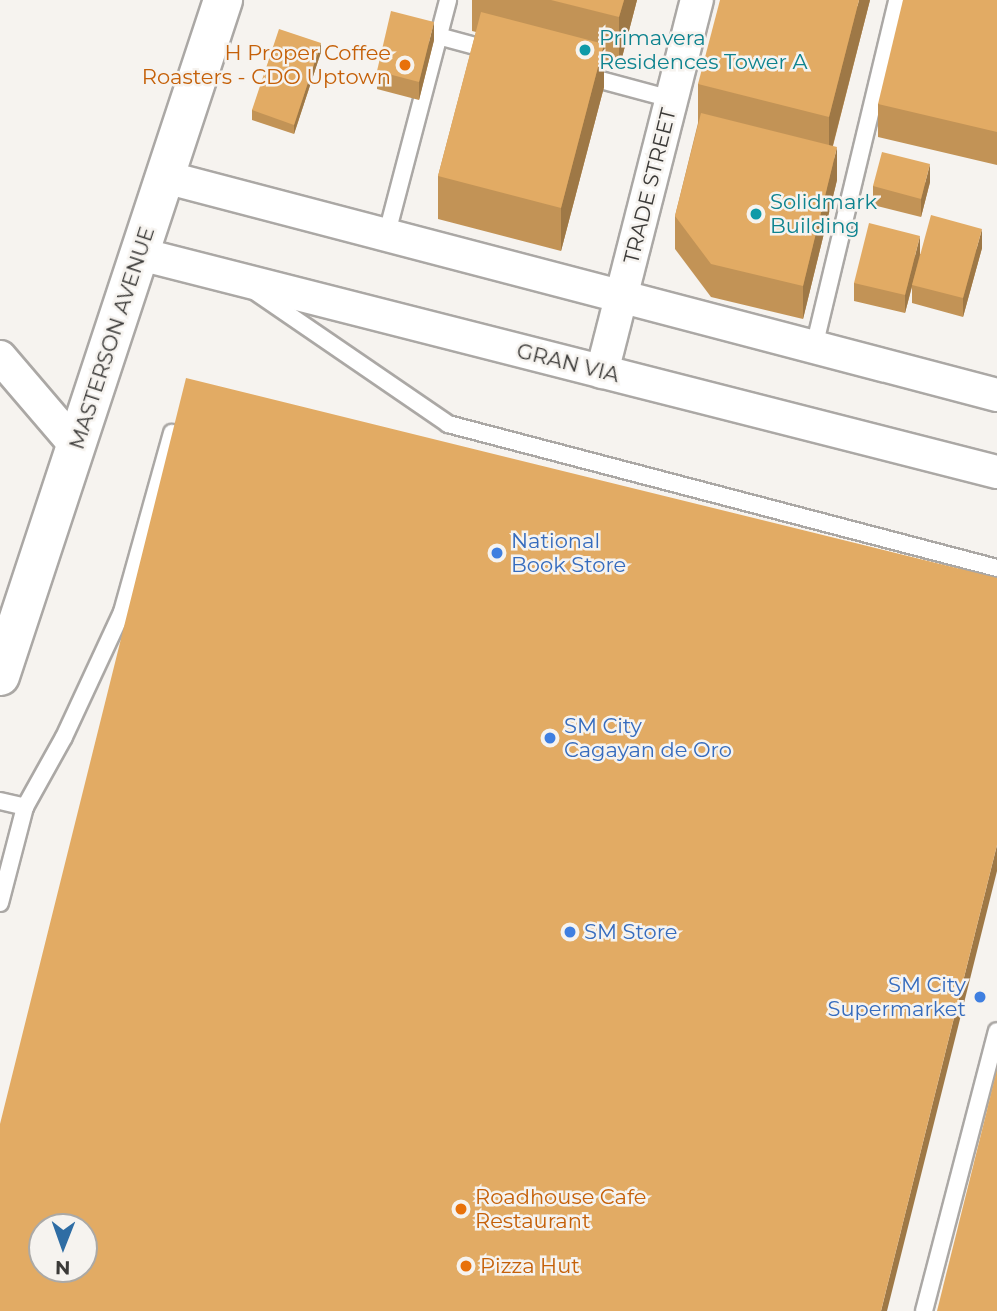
<!DOCTYPE html>
<html>
<head>
<meta charset="utf-8">
<style>
  body { margin:0 }
  #map { position:relative; width:997px; height:1311px; overflow:hidden; background:#f6f3ef; font-family:Montserrat,sans-serif }
  div>[style] { position:absolute }
  [style*='--x'] { left:calc(var(--x)*1px); top:calc(var(--y)*1px); width:calc(var(--w)*1px); rotate:calc(var(--a)*1deg) }
  .roads { filter:drop-shadow(2px 0 #aba8a5) drop-shadow(-2px 0 #aba8a5) drop-shadow(0 2px #aba8a5) drop-shadow(0 -2px #aba8a5) }
  .service>* { height:16px; margin:-8px; padding:0 8px; transform-origin:8px; border-radius:8px; background:#fff }
  .minor>* { height:32px; margin:-16px; padding:0 16px; transform-origin:16px; border-radius:16px; background:#fff }
  .primary>* { height:38px; margin:-19px; padding:0 19px; transform-origin:19px; border-radius:19px; background:#fff }
  .wall>* { inset:0; background:#c29356 }
  .shaded-wall>* { inset:0; background:#9e7846 }
  .building>* { inset:0; background:#e2ab64 }
  .dots>* { width:19px; height:19px; translate:-50% -50%; box-sizing:border-box; border:4px solid #f6f3ef; border-radius:50% }
  span { translate:-50% -50%; white-space:nowrap; text-align:center; line-height:1.15; -webkit-text-stroke:5px #f6f3ef; paint-order:stroke }
  .culture-label { font-size:21px; color:#0d838f }
  .left { translate:0 -50%; text-align:left }
  .food-label { font-size:21px; color:#c56008 }
  .right { translate:-100% -50%; text-align:right }
  .street-label { font-size:21px; color:#3b3a38 }
  .shop-label { font-size:21px; color:#366cbe }
  .north { position:absolute; left:28px; top:1213px; width:70px; height:70px; box-sizing:border-box; background:#f6f3ef; border:2px solid #aba9a6; border-radius:50%; rotate:181deg; font-size:19px; font-weight:700; line-height:28px; text-align:center; color:#3b3a38 }
  .north::after { content:''; display:block; margin:auto; width:24px; height:32px; background:#2f6da4; clip-path:polygon(50% 0,100% 100%,50% 72%,0 100%) }
</style>
</head>
<body>
<div id="map">
  <div class="roads">
    <div class="service">
      <i style="--x:438;--y:36;--w:54;--a:15.1"></i>
      <i style="--x:586;--y:76;--w:88;--a:15.1"></i>
      <i style="--x:387;--y:233;--w:241;--a:-75.3"></i>
      <i style="--x:257;--y:293;--w:232;--a:34.4"></i>
      <i style="--x:448;--y:424;--w:568;--a:14.7"></i>
      <i style="--x:814;--y:347;--w:357;--a:-76.5"></i>
      <i style="--x:0;--y:801;--w:26;--a:13"></i>
      <i style="--x:0;--y:903;--w:99;--a:-75.4"></i>
      <i style="--x:25;--y:807;--w:80;--a:-60.9"></i>
      <i style="--x:64;--y:737;--w:138;--a:-65.1"></i>
      <i style="--x:122;--y:612;--w:186;--a:-74.4"></i>
      <i style="--x:924;--y:1311;--w:289;--a:-75.4"></i>
    </div>
    <div class="minor">
      <i style="--x:165;--y:177;--w:860;--a:14.68"></i>
      <i style="--x:140;--y:254;--w:884;--a:14.27"></i>
      <i style="--x:0;--y:357;--w:117;--a:49.5"></i>
      <i style="--x:602;--y:372;--w:384;--a:-75.7"></i>
    </div>
    <div class="primary">
      <i style="--x:0;--y:676;--w:712;--a:-71.74"></i>
    </div>
  </div>
  <div class="wall">
    <i style="clip-path:polygon(472px 0,637px 0,619px 69px,604px 65px,604px 87px,561px 251px,438px 219px,438px 176px,476px 32px,472px 31px)"></i>
    <i style="clip-path:polygon(870px 0,833px 146px,837px 180px,803px 319px,711px 297px,675px 249px,675px 216px,698px 123px,698px 84px)"></i>
    <i style="clip-path:polygon(997px 0,997px 165px,878px 137px,878px 104px)"></i>
    <i style="clip-path:polygon(434px 40px,419px 100px,377px 89px,377px 71px)"></i>
    <i style="clip-path:polygon(321px 52px,294px 134px,252px 120px,252px 110px)"></i>
    <i style="clip-path:polygon(930px 182px,921px 217px,873px 205px,873px 186px)"></i>
    <i style="clip-path:polygon(982px 248px,963px 317px,912px 303px,912px 287px,905px 313px,854px 301px,854px 283px,920px 254px)"></i>
  </div>
  <div class="shaded-wall">
    <i style="clip-path:polygon(624px 0,637px 0,619px 69px,619px 17px)"></i>
    <i style="clip-path:polygon(859px 0,870px 0,829px 160px,829px 117px)"></i>
    <i style="clip-path:polygon(434px 22px,434px 40px,419px 100px,419px 82px)"></i>
    <i style="clip-path:polygon(321px 43px,321px 52px,294px 134px,294px 125px)"></i>
    <i style="clip-path:polygon(604px 44px,604px 87px,561px 251px,561px 208px)"></i>
    <i style="clip-path:polygon(837px 147px,837px 180px,803px 319px,803px 286px)"></i>
    <i style="clip-path:polygon(930px 164px,930px 182px,921px 217px,921px 199px)"></i>
    <i style="clip-path:polygon(982px 229px,982px 248px,963px 317px,963px 298px)"></i>
    <i style="clip-path:polygon(920px 236px,920px 254px,905px 313px,905px 295px)"></i>
    <i style="clip-path:polygon(997px 845px,997px 871px,887px 1311px,881px 1311px)"></i>
  </div>
  <div class="building">
    <i style="clip-path:polygon(551px 0,624px 0,619px 17px)"></i>
    <i style="clip-path:polygon(720px 0,859px 0,829px 117px,698px 84px)"></i>
    <i style="clip-path:polygon(903px 0,997px 0,997px 132px,878px 104px)"></i>
    <i style="clip-path:polygon(391px 11px,434px 22px,419px 82px,377px 71px)"></i>
    <i style="clip-path:polygon(481px 12px,604px 44px,561px 208px,438px 176px)"></i>
    <i style="clip-path:polygon(279px 29px,321px 43px,294px 125px,252px 110px)"></i>
    <i style="clip-path:polygon(701px 113px,837px 147px,803px 286px,711px 264px,675px 216px)"></i>
    <i style="clip-path:polygon(882px 152px,930px 164px,921px 199px,873px 186px)"></i>
    <i style="clip-path:polygon(931px 215px,982px 229px,963px 298px,912px 285px)"></i>
    <i style="clip-path:polygon(869px 223px,920px 236px,905px 295px,854px 283px)"></i>
    <i style="clip-path:polygon(evenodd,186px 378px,997px 578px,997px 845px,881px 1311px,0 1311px,0 1124px,186px 378px,42px 1227px,84px 1227px,84px 1269px,42px 1269px,42px 1227px)"></i>
    <i style="clip-path:polygon(997px 1070px,997px 1311px,937px 1311px)"></i>
  </div>
  <div class="dots">
    <i style="left:585px;top:50px;background:#0f9aa8"></i>
    <i style="left:405px;top:65px;background:#e8710a"></i>
    <i style="left:756px;top:214px;background:#0f9aa8"></i>
    <i style="left:497px;top:553px;background:#3f7fe0"></i>
    <i style="left:550px;top:738px;background:#3f7fe0"></i>
    <i style="left:570px;top:932px;background:#3f7fe0"></i>
    <i style="left:980px;top:997px;background:#3f7fe0"></i>
    <i style="left:461px;top:1209px;background:#e8710a"></i>
    <i style="left:466px;top:1266px;background:#e8710a"></i>
  </div>
  <div class="culture-label">
    <span class="left" style="left:599px;top:50px">Primavera<br>Residences Tower A</span>
    <span class="left" style="left:770px;top:214px">Solidmark<br>Building</span>
  </div>
  <div class="food-label">
    <span class="right" style="left:391px;top:65px">H Proper Coffee<br>Roasters - CDO Uptown</span>
    <span class="left" style="left:475px;top:1209px">Roadhouse Cafe<br>Restaurant</span>
    <span class="left" style="left:480px;top:1266px">Pizza Hut</span>
  </div>
  <div class="street-label">
    <span style="left:650px;top:186px;rotate:-76deg">TRADE STREET</span>
    <span style="left:112px;top:338px;rotate:-72deg">MASTERSON AVENUE</span>
    <span style="left:568px;top:363px;rotate:14deg">GRAN VIA</span>
  </div>
  <div class="shop-label">
    <span class="left" style="left:511px;top:553px">National<br>Book Store</span>
    <span class="left" style="left:564px;top:738px">SM City<br>Cagayan de Oro</span>
    <span class="left" style="left:584px;top:932px">SM Store</span>
    <span class="right" style="left:966px;top:997px">SM City<br>Supermarket</span>
  </div>
  <div class="north">N</div>
</div>
</body>
</html>
